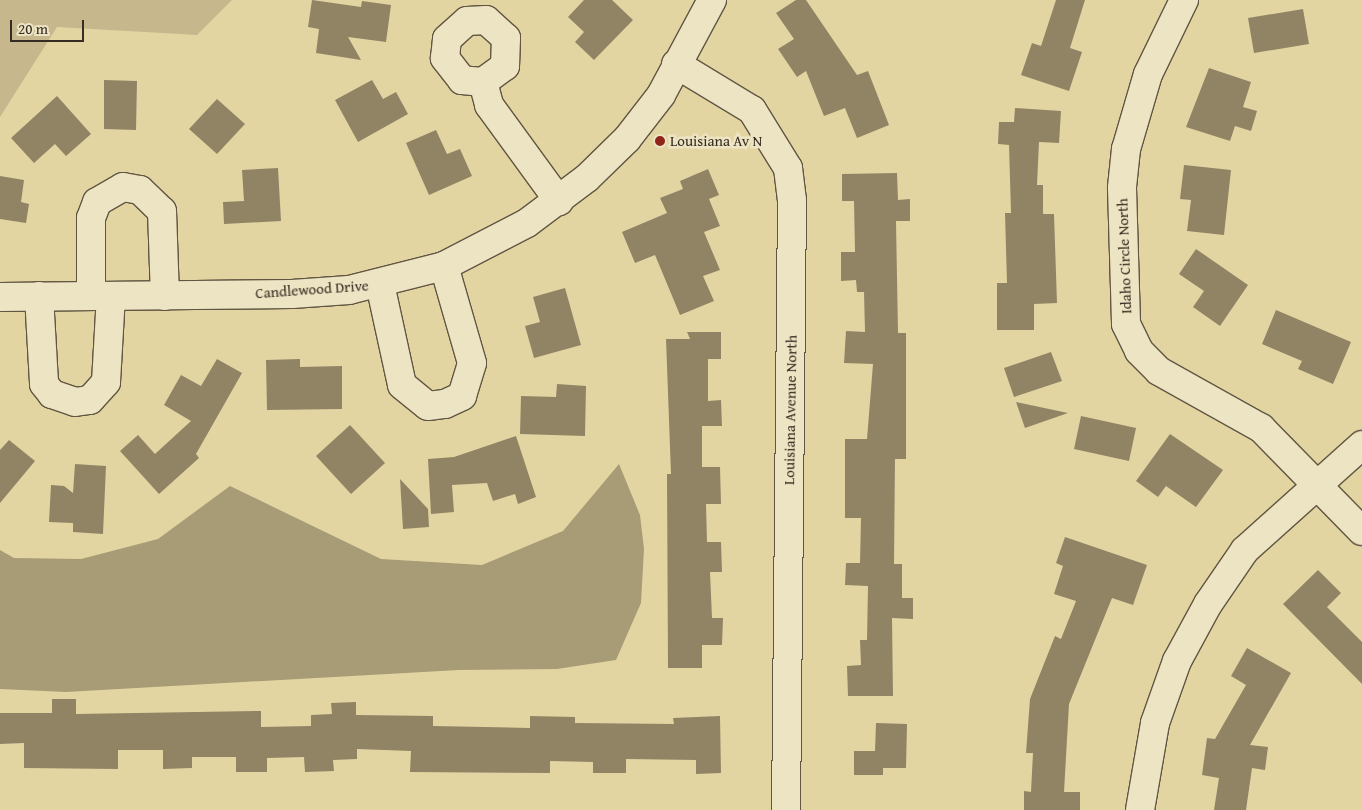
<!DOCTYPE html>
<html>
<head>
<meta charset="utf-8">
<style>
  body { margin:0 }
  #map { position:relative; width:1362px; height:810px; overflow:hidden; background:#e3d5a2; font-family:"Gentium Book Plus",serif }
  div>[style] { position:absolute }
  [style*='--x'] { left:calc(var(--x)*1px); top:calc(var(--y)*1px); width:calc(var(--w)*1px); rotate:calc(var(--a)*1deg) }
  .green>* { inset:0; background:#c6b88c }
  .water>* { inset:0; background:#a89c77 }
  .building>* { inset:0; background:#908465 }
  .roads { filter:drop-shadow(1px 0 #615643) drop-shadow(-1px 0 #615643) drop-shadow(0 1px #615643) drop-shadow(0 -1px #615643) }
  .street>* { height:28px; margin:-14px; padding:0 14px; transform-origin:14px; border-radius:14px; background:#ede4c3 }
  .secondary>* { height:28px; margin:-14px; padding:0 14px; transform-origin:14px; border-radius:14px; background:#ede4c3 }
  .dots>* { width:14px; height:14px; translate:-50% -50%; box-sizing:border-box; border:2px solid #ede4c3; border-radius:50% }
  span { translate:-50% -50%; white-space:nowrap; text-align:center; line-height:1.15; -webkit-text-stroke:5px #ede4c3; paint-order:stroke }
  .poi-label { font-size:15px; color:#362c23 }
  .left { translate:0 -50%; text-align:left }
  .street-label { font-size:15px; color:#362c23 }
  .scale { position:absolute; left:10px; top:20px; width:74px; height:22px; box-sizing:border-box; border:2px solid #362c23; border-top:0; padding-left:6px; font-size:15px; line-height:18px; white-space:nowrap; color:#362c23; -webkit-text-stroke:4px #ede4c3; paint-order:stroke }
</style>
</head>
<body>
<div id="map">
  <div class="green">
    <i style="clip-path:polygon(0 0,232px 0,197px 35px,57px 27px,0 117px)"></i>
  </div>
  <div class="water">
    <i style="clip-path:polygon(619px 464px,640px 515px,644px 549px,641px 603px,616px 660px,557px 669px,459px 670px,66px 692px,0 689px,0 550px,14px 558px,81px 559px,158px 539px,230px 486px,381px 559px,482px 565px,563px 531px)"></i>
  </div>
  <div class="building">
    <i style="clip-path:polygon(312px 0,361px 7px,362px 1px,391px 5px,386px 42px,348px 37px,361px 60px,316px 53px,319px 29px,308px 27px)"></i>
    <i style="clip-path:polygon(584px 0,612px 0,633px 20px,594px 60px,575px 42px,584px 32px,568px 17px)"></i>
    <i style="clip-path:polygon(796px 0,806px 0,857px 75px,868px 71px,889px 125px,857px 138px,845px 108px,824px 116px,806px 71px,797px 77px,778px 49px,794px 39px,776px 13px)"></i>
    <i style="clip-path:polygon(1056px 0,1085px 0,1070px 48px,1082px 52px,1069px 91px,1021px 75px,1032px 43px,1041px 46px)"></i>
    <i style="clip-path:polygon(1303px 9px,1309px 44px,1254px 53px,1248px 18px)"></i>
    <i style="clip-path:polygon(1209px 68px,1251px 82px,1243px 107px,1257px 111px,1251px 131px,1235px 126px,1230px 141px,1186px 127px)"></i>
    <i style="clip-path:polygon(104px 80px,137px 81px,136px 130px,104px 129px)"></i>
    <i style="clip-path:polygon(372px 80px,383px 99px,396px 92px,408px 114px,358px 142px,335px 100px)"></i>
    <i style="clip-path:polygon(57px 96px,91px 134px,66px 156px,55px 144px,34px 163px,11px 138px)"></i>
    <i style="clip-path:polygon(217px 99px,245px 124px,217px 154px,189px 129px)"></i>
    <i style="clip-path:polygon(1015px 108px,1061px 111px,1059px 143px,1039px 142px,1037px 185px,1043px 185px,1043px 214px,1054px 214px,1057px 303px,1034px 304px,1034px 330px,997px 330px,997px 283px,1007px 283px,1005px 213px,1011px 213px,1009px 145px,998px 144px,999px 122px,1014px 122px)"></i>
    <i style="clip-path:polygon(436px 130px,447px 154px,460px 149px,472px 176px,429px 195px,406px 143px)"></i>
    <i style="clip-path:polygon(1184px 165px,1231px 170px,1224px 235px,1187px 231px,1191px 200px,1180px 199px)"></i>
    <i style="clip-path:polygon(278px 168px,281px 221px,224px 224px,223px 202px,244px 201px,242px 170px)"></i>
    <i style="clip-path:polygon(708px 169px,719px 195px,709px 199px,720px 226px,704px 232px,720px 270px,703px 276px,714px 301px,680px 315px,655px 255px,635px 263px,622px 232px,667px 213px,660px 198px,683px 189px,680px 181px)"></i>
    <i style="clip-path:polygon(897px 173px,898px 200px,910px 199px,910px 221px,896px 221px,898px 333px,906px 333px,906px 459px,895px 459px,894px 564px,902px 564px,902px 598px,913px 598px,913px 619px,892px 618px,893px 696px,848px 696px,847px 666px,861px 665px,860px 640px,867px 640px,868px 586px,845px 585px,846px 563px,860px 563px,861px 518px,845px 518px,845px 439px,867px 439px,873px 364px,844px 363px,846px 331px,865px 332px,864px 292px,857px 292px,856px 280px,841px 281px,841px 252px,855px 252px,854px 201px,842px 201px,842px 174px)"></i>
    <i style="clip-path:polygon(0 176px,24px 180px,21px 202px,29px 204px,26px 223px,0 219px)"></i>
    <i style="clip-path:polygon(1196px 249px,1248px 285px,1220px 326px,1193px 307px,1204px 291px,1179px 274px)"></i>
    <i style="clip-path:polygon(565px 288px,581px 345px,534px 358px,525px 326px,540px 322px,533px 297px)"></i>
    <i style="clip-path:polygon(1276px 310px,1351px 342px,1333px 384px,1298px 369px,1302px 361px,1262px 344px)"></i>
    <i style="clip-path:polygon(687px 332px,721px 332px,721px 359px,708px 359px,708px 401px,721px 400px,722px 426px,702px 426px,702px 467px,720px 467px,721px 504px,706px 504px,707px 542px,721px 542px,722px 572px,710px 572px,712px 618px,723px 618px,722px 645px,702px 645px,702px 668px,668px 668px,667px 474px,671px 474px,666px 339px,690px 339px)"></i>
    <i style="clip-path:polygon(1051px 352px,1062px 381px,1014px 397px,1004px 368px)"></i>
    <i style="clip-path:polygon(217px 359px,242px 373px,196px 454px,199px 458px,159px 494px,120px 451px,138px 435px,155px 454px,191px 421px,164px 405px,181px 375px,201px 386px)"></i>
    <i style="clip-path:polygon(300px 359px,300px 367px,342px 366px,342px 409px,267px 410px,266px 360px)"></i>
    <i style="clip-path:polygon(557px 384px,586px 386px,585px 436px,520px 434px,521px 396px,556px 397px)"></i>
    <i style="clip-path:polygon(1016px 402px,1068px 413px,1025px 428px)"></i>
    <i style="clip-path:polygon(1081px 416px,1136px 428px,1129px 461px,1074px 449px)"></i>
    <i style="clip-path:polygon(350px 425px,385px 463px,351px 494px,316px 456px)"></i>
    <i style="clip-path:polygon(1170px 434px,1223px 470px,1196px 507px,1166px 486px,1158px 497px,1136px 481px)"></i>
    <i style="clip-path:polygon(516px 436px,536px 497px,518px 504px,515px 494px,493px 501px,487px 483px,452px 485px,454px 512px,431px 514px,428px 459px,454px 457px)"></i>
    <i style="clip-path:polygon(9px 440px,35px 461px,0 503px,0 450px)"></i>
    <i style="clip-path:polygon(75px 464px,106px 466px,103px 534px,73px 532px,73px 523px,49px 522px,51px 485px,64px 486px,73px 493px)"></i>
    <i style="clip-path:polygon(400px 479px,428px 509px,429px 527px,403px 529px)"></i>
    <i style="clip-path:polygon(1065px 537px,1147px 565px,1133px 605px,1112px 598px,1069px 704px,1064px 792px,1080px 792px,1080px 810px,1024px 810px,1024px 791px,1031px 792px,1033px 753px,1026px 753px,1030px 699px,1055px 636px,1061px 639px,1076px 601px,1054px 594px,1063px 566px,1056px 563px)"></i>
    <i style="clip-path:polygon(1318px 570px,1341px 593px,1327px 607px,1362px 642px,1362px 684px,1283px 604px)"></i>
    <i style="clip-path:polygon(1247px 648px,1291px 673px,1250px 745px,1268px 747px,1265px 770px,1252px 768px,1246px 810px,1214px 810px,1219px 778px,1202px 775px,1207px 738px,1215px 739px,1246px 685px,1231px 676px)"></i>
    <i style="clip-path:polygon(52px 699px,76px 699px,76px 714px,261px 711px,261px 727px,311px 726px,311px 715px,332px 714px,331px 703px,356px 702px,356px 715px,433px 716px,433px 726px,530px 728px,530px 716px,575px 717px,575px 723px,674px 724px,673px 718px,720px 716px,721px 773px,696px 774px,696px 760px,626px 759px,626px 773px,593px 773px,593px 762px,550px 761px,550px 773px,410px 772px,411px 751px,357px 749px,357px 759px,333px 760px,334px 771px,305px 772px,304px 757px,267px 758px,267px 772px,236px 772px,236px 757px,192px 757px,192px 768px,163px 769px,163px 750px,118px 750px,118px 769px,24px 768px,24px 743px,0 744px,0 713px,52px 713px)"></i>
    <i style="clip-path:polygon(876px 723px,907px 724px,906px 768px,883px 768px,883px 775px,854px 775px,854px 751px,875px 751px)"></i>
  </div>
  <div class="roads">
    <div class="street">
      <i style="--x:1184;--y:0;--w:82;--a:115.9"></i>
      <i style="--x:1148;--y:74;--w:78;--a:106.3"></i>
      <i style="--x:1126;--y:149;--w:39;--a:96"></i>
      <i style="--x:1122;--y:188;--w:136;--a:88.3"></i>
      <i style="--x:1126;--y:324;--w:30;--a:64"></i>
      <i style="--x:1139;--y:351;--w:28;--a:45"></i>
      <i style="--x:1159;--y:371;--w:117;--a:29.2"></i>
      <i style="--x:1261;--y:428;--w:144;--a:45.6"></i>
      <i style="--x:676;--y:64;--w:89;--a:31.2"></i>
      <i style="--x:752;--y:110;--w:68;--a:58.2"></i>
      <i style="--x:788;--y:168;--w:32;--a:83"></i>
      <i style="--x:792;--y:200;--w:610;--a:90.56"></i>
      <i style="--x:483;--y:82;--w:21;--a:-175"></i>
      <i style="--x:462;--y:80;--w:28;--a:-128"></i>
      <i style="--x:445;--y:58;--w:19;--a:-84"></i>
      <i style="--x:447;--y:39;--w:27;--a:-42"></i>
      <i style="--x:467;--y:21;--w:19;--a:-3"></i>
      <i style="--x:486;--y:20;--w:27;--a:42"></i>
      <i style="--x:506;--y:38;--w:28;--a:92"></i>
      <i style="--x:505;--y:66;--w:27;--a:144"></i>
      <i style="--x:483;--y:82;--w:24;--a:75"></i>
      <i style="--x:489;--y:105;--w:119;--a:53.9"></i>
      <i style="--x:380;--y:284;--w:103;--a:77.7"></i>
      <i style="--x:402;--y:385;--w:33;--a:39"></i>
      <i style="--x:428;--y:406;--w:17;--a:-7"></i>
      <i style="--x:445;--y:404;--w:19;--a:-25"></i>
      <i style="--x:462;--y:396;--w:34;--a:-73"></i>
      <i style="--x:472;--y:363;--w:101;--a:-106.1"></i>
      <i style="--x:39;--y:296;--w:88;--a:86.7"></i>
      <i style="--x:44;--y:384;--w:13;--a:51"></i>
      <i style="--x:52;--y:394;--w:24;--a:19"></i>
      <i style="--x:75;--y:402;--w:15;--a:-8"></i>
      <i style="--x:90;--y:400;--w:24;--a:-48"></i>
      <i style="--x:106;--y:382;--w:86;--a:-86.7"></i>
      <i style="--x:91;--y:296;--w:78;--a:-90"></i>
      <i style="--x:91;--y:218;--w:17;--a:-69"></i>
      <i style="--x:97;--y:202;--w:30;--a:-30"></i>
      <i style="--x:123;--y:187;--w:17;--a:10"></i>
      <i style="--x:140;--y:190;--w:30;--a:44"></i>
      <i style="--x:162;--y:211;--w:85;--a:88"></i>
      <i style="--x:1140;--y:810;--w:88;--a:-80.2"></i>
      <i style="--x:1155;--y:723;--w:66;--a:-70.5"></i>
      <i style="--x:1177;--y:661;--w:65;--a:-61.5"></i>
      <i style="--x:1208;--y:604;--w:65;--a:-55.6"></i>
      <i style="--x:1245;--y:550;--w:157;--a:-41.9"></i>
    </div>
    <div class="secondary">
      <i style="--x:0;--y:297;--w:292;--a:-0.6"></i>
      <i style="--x:292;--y:294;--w:57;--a:-4"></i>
      <i style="--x:349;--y:290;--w:98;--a:-14.2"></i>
      <i style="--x:444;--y:266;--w:93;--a:-27.4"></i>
      <i style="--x:527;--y:223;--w:75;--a:-36.9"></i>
      <i style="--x:587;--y:178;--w:56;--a:-44.3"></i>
      <i style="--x:627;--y:139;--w:56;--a:-52.3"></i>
      <i style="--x:661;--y:95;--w:108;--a:-61.8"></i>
    </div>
  </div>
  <div class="dots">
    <i style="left:660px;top:141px;background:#8f2418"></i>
  </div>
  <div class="poi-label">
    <span class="left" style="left:670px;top:141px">Louisiana Av N</span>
  </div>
  <div class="street-label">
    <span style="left:1124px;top:256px;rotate:-92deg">Idaho Circle North</span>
    <span style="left:312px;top:289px;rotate:-4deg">Candlewood Drive</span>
    <span style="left:790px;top:410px;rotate:-89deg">Louisiana Avenue North</span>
  </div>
  <div class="scale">20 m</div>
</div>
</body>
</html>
